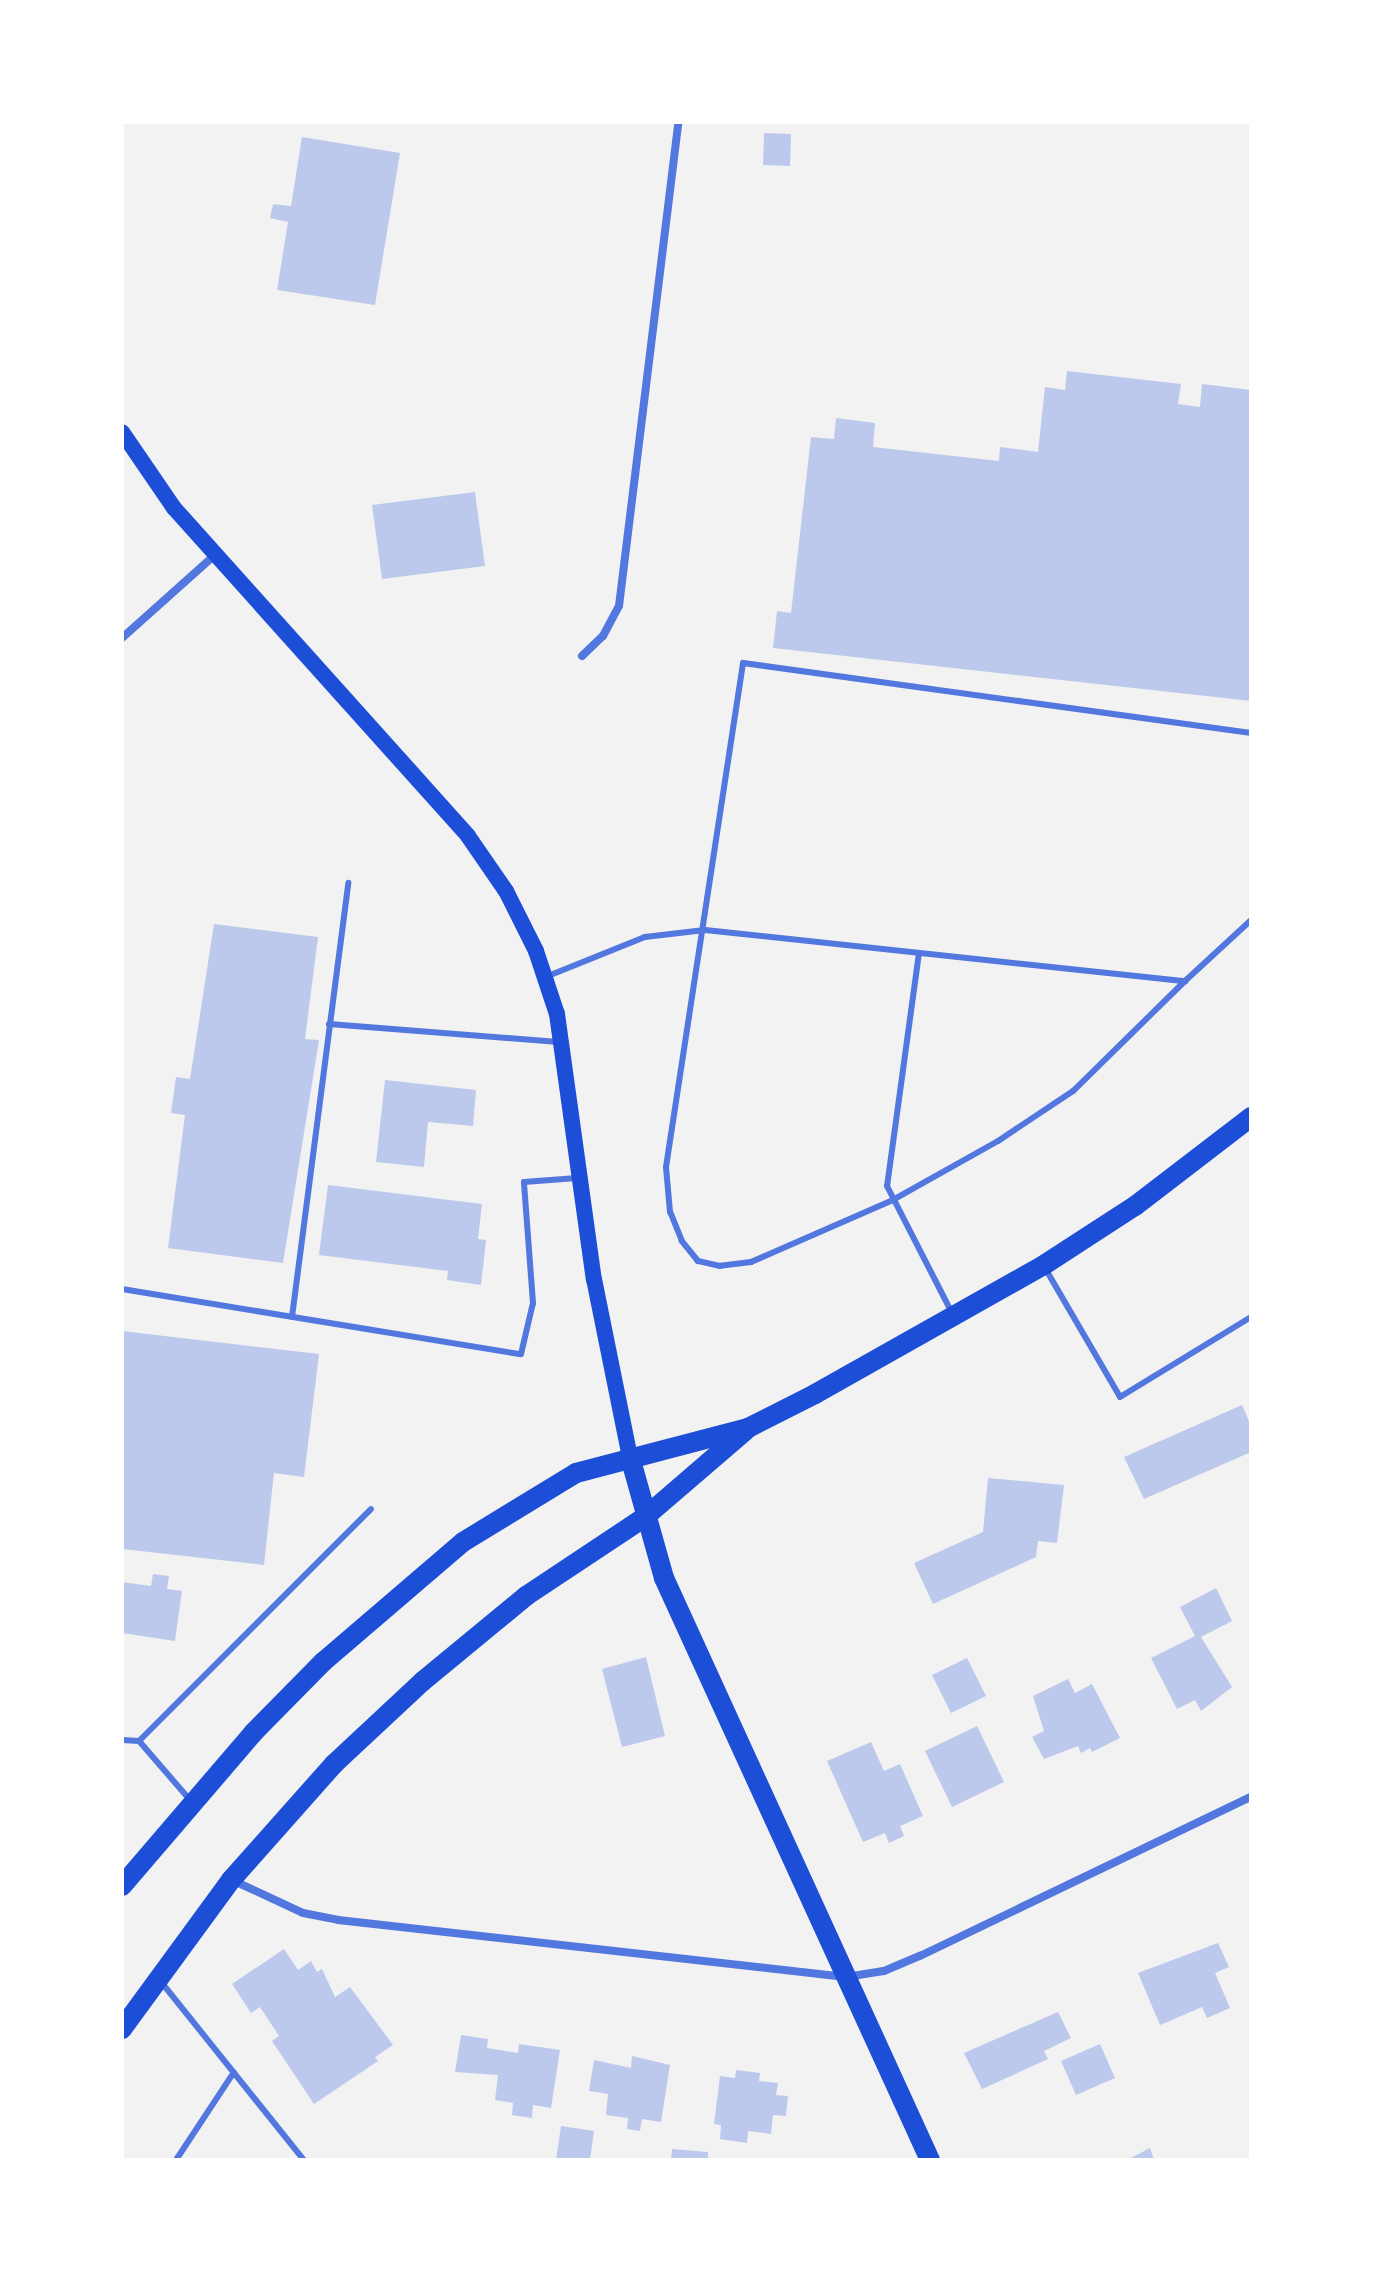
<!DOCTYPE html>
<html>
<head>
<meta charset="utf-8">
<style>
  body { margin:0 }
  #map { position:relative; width:1373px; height:2282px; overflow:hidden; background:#f2f2f2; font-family:"Zilla Slab",serif }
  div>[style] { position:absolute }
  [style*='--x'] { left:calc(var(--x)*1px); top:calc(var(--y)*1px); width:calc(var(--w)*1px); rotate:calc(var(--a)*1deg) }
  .building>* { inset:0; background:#bdc9ec }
  .service>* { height:6px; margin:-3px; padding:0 3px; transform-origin:3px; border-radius:3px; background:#5277de }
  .minor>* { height:8px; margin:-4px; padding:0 4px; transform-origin:4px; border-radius:4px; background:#5277de }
  .secondary>* { height:16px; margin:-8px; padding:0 8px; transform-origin:8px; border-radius:8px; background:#1d4ed8 }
  .primary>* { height:20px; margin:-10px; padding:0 10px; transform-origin:10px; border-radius:10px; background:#1d4ed8 }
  span { translate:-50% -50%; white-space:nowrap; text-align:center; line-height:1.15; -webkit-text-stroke:6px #fff; paint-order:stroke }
  .frame { position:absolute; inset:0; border:124px solid #fff; pointer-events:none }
</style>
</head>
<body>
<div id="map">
  <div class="building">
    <i style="clip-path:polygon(764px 133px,791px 134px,790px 166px,763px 165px)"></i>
    <i style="clip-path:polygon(302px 137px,400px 153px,375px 305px,277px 290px,288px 222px,270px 218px,273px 204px,291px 206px)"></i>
    <i style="clip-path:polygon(1067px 371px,1181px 384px,1178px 404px,1200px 407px,1202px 384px,1251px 390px,1251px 701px,773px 648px,777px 611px,791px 613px,811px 437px,834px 439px,836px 418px,875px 423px,873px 447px,999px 461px,1000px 447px,1038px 452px,1045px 387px,1065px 390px)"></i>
    <i style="clip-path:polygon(475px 492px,485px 566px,382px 579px,372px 505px)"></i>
    <i style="clip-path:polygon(214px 924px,318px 937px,305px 1039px,319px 1040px,283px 1263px,168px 1248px,185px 1115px,171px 1113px,176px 1077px,190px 1079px)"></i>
    <i style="clip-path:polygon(385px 1080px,476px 1090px,473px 1126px,428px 1122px,424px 1167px,376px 1162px)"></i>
    <i style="clip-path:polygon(328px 1185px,482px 1204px,478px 1239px,486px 1240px,481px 1285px,447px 1280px,448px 1271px,319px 1255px)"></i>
    <i style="clip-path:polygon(122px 1331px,319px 1354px,304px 1477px,274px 1473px,264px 1565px,122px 1549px)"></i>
    <i style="clip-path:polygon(1242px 1405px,1251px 1426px,1251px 1452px,1144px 1499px,1124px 1457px)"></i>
    <i style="clip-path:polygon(988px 1478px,1064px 1485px,1057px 1543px,1038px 1541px,1036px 1557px,933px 1604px,914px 1563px,983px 1532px)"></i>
    <i style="clip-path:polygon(153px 1574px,169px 1576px,167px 1589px,182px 1591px,175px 1641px,122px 1633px,122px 1582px,151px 1586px)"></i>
    <i style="clip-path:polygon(1216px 1588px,1232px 1621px,1201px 1637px,1232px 1687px,1201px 1711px,1195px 1700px,1177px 1709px,1151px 1658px,1195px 1636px,1180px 1607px)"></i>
    <i style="clip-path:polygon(646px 1657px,665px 1736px,622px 1747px,602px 1669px)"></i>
    <i style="clip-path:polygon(967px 1658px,986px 1696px,951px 1713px,932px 1675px)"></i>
    <i style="clip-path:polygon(1068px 1679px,1075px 1693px,1092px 1684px,1120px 1738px,1092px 1752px,1090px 1748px,1081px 1753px,1078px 1746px,1044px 1759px,1032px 1737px,1044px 1731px,1033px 1696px)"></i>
    <i style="clip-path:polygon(977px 1726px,1004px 1782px,952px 1807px,925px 1751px)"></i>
    <i style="clip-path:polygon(871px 1742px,884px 1771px,900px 1764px,923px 1816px,900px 1826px,904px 1836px,889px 1843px,885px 1833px,863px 1842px,827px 1761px)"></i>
    <i style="clip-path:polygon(1218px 1943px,1229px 1967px,1215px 1973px,1230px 2008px,1207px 2018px,1202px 2007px,1160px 2025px,1138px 1973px)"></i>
    <i style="clip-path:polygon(284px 1949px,298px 1970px,311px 1961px,317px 1972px,322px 1969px,335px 1997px,350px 1987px,393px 2045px,375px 2057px,378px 2061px,314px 2104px,272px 2041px,279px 2036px,260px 2007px,251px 2013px,232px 1984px)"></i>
    <i style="clip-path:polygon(1058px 2012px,1071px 2038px,1044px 2051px,1048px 2059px,982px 2089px,964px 2053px)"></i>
    <i style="clip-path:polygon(461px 2035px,488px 2039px,487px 2048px,518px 2053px,519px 2044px,560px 2050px,551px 2108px,533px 2105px,532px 2118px,512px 2115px,513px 2103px,495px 2100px,498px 2075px,455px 2072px)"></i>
    <i style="clip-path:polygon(1100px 2044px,1115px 2078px,1076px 2095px,1061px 2061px)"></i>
    <i style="clip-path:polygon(632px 2056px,670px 2065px,661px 2122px,642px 2119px,640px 2131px,627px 2129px,628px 2118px,606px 2115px,608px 2094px,589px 2091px,594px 2060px,631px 2068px)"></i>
    <i style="clip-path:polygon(736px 2070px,760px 2073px,759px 2081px,778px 2083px,776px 2095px,788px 2096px,786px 2116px,773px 2115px,771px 2134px,748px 2131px,747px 2143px,720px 2139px,721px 2125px,714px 2124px,720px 2076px,735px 2078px)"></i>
    <i style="clip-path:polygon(561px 2126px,594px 2131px,590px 2160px,556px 2160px)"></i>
    <i style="clip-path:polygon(1150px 2148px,1154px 2160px,1127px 2160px)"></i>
    <i style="clip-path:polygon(672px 2149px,708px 2152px,708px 2160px,671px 2160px)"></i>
  </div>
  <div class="service">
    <i style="--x:919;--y:953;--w:235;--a:97.8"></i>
    <i style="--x:887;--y:1186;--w:140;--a:62.9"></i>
    <i style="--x:548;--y:976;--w:105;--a:-21.9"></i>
    <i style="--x:645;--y:937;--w:60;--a:-6.7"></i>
    <i style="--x:705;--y:930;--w:483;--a:6.1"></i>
    <i style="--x:1185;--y:981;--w:90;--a:-42.7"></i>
    <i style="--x:1185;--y:981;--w:157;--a:135.5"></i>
    <i style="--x:1073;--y:1091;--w:90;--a:146.3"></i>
    <i style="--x:998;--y:1141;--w:120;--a:150.7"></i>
    <i style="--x:893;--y:1200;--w:155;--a:156.4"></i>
    <i style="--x:751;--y:1262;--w:31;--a:173"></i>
    <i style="--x:720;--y:1266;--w:23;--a:-167"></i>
    <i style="--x:698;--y:1261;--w:26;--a:-129"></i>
    <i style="--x:682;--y:1241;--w:31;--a:-112"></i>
    <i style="--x:670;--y:1212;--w:45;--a:-95.1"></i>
    <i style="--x:666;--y:1167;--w:510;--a:-81.31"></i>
    <i style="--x:743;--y:663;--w:513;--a:7.85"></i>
    <i style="--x:329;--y:1024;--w:230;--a:4.5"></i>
    <i style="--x:1045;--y:1268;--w:149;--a:59.8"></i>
    <i style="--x:1120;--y:1397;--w:153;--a:-31.4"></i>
    <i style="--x:122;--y:1289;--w:404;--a:9.3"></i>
    <i style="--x:521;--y:1354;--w:52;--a:-76.8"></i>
    <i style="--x:533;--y:1303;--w:121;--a:-94.3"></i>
    <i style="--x:524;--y:1182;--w:53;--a:-4.3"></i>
    <i style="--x:292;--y:1317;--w:438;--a:-82.6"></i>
    <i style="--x:122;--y:1740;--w:17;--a:3"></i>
    <i style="--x:190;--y:1800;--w:78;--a:-130.8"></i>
    <i style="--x:139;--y:1741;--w:328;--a:-45"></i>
    <i style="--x:162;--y:1983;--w:227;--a:51.3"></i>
    <i style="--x:176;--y:2160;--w:105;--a:-56.6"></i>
  </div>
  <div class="minor">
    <i style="--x:122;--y:638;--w:126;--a:-41.8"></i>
    <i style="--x:582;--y:656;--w:29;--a:-44"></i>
    <i style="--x:603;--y:636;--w:34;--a:-62"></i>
    <i style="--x:619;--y:606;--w:488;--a:-83"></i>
    <i style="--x:232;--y:1880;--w:78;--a:24.9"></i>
    <i style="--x:303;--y:1913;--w:36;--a:11"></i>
    <i style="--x:338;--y:1920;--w:511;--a:6.4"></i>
    <i style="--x:846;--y:1977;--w:38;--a:-9"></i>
    <i style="--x:884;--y:1971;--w:39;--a:-23"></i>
    <i style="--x:920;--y:1956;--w:367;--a:-25.7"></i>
  </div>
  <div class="secondary">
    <i style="--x:122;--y:432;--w:92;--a:55.6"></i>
    <i style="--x:174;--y:508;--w:440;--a:48.1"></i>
    <i style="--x:468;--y:836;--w:67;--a:55.4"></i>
    <i style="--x:506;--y:891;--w:67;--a:63.4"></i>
    <i style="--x:536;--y:951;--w:66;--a:71.6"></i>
    <i style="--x:557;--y:1014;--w:268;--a:82.1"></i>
    <i style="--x:594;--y:1279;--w:182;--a:78.6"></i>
  </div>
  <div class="primary">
    <i style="--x:630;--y:1457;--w:126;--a:74.3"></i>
    <i style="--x:664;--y:1578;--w:640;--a:65.44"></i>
    <i style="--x:122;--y:1886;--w:201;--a:-49.4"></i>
    <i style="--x:253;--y:1733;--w:100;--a:-45.4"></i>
    <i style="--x:323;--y:1662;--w:184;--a:-40.6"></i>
    <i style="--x:463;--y:1542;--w:132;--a:-31.4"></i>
    <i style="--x:576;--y:1473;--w:178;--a:-14.7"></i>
    <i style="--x:748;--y:1428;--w:75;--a:-26.9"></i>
    <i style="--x:815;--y:1394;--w:263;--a:-29.4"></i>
    <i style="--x:1044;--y:1265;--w:108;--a:-33"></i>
    <i style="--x:1135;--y:1206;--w:146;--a:-37.5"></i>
    <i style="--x:122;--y:2029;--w:185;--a:-53.8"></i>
    <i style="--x:231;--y:1880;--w:155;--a:-48.4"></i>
    <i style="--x:334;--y:1764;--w:122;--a:-43"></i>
    <i style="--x:423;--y:1681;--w:134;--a:-39.5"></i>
    <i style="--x:526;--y:1596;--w:143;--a:-33.6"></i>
    <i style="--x:645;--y:1517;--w:132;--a:-40.7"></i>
  </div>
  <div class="frame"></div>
</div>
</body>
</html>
